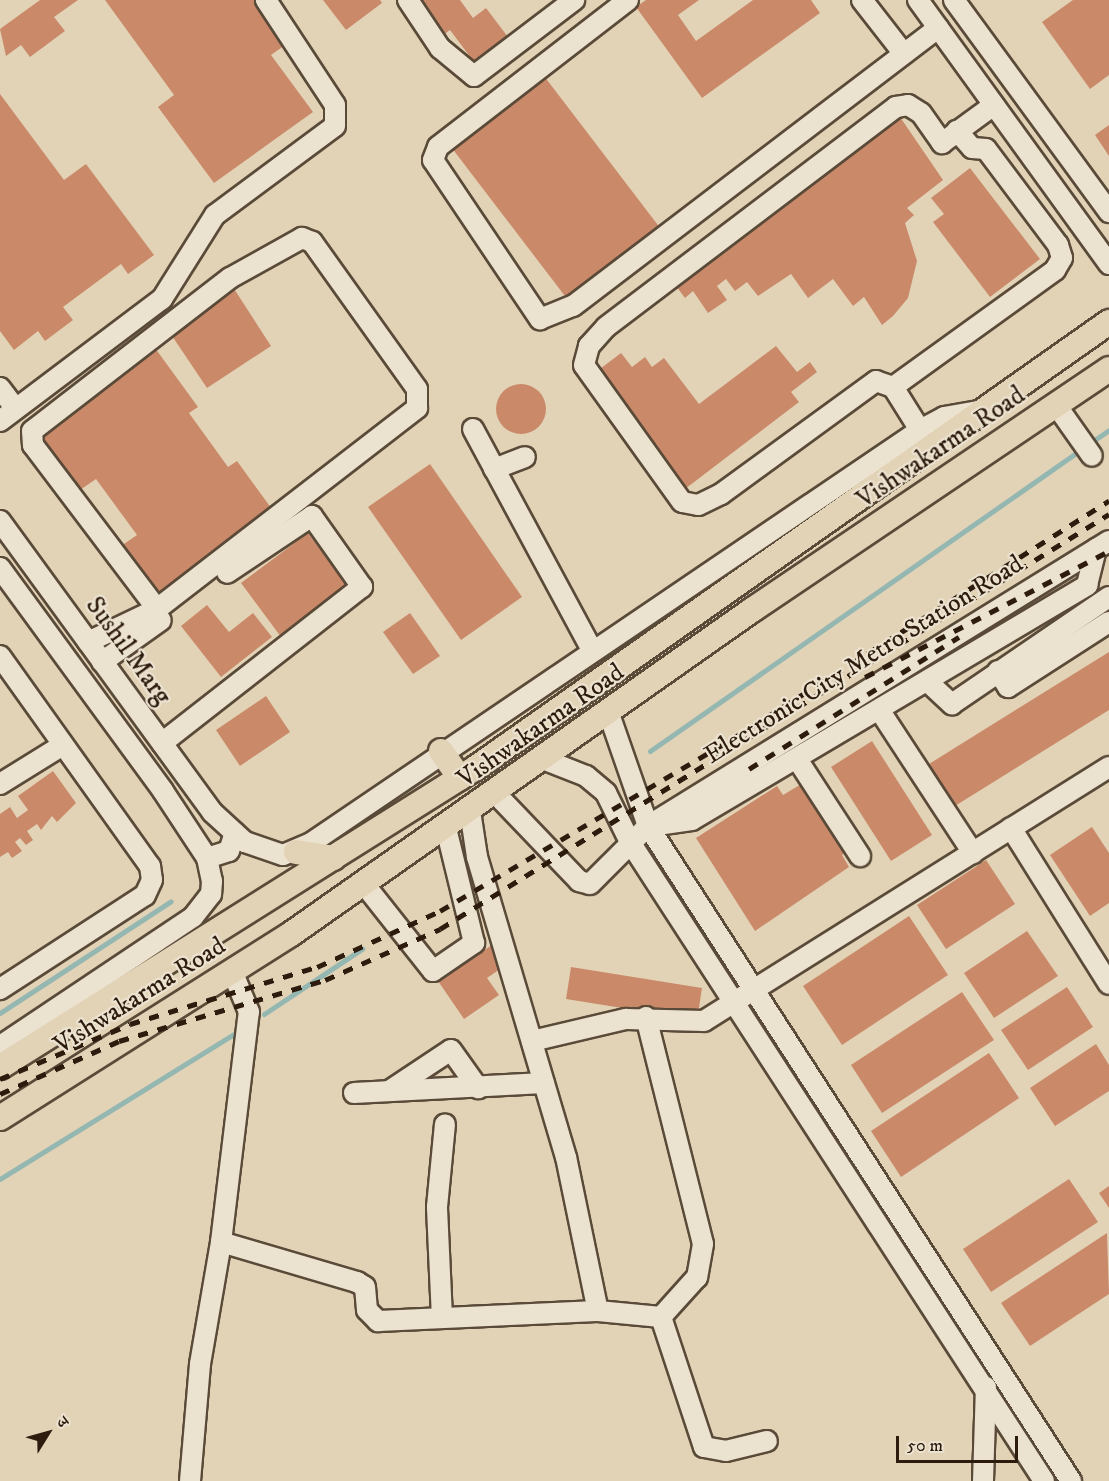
<!DOCTYPE html>
<html>
<head>
<meta charset="utf-8">
<style>
  body { margin:0 }
  #map { position:relative; width:1109px; height:1481px; overflow:hidden; background:#e2d3b7; font-family:"IM FELL DW Pica","Noto Serif Devanagari",serif }
  div>[style] { position:absolute }
  [style*='--x'] { left:calc(var(--x)*1px); top:calc(var(--y)*1px); width:calc(var(--w)*1px); rotate:calc(var(--a)*1deg) }
  .stream>* { height:5px; margin:-2.5px; padding:0 2.5px; transform-origin:2.5px; border-radius:2.5px; background:#95b7b1 }
  .building>* { inset:0; background:#ca8a6a }
  .round { border-radius:50% }
  .roads { filter:drop-shadow(2px 0 #5a4a38) drop-shadow(-2px 0 #5a4a38) drop-shadow(0 2px #5a4a38) drop-shadow(0 -2px #5a4a38) }
  .minor>* { height:20px; margin:-10px; padding:0 10px; transform-origin:10px; border-radius:10px; background:#ece2d0 }
  .major>* { height:24px; margin:-12px; padding:0 12px; transform-origin:12px; border-radius:12px; background:#e2d3b7 }
  .rail>* { height:4.5px; margin-top:-2.25px; transform-origin:0; background:repeating-linear-gradient(90deg,#2d1c0e 0 10px,transparent 0 20px) }
  span { translate:-50% -50%; white-space:nowrap; text-align:center; line-height:1.15; -webkit-text-stroke:4.5px #ece2d0; paint-order:stroke }
  .street-label { font-size:26px; color:#2d1c0e }
  .north { position:absolute; left:18px; top:1403px; width:60px; height:60px; -webkit-text-stroke:4px #ece2d0; paint-order:stroke; rotate:53deg; font-size:16px; font-weight:700; line-height:24px; text-align:center; color:#2d1c0e }
  .north::after { content:''; display:block; margin:auto; width:21px; height:27px; background:#2d1c0e; clip-path:polygon(50% 0,100% 100%,50% 72%,0 100%) }
  .scale { position:absolute; left:896px; top:1436px; width:122px; height:27px; box-sizing:border-box; border:3px solid #2d1c0e; border-top:0; padding-left:8px; font-size:18px; line-height:21px; white-space:nowrap; color:#2d1c0e; -webkit-text-stroke:4px #ece2d0; paint-order:stroke }
</style>
</head>
<body>
<div id="map">
  <div class="stream">
    <i style="--x:650;--y:751;--w:560;--a:-34.97"></i>
    <i style="--x:0;--y:1013;--w:204;--a:-33.2"></i>
    <i style="--x:264;--y:1014;--w:118;--a:-33.6"></i>
    <i style="--x:0;--y:1179;--w:282;--a:-31.8"></i>
  </div>
  <div class="building">
    <i style="clip-path:polygon(40px 0,78px 0,54px 17px,65px 31px,30px 57px,21px 45px,6px 56px,0 29px)"></i>
    <i style="clip-path:polygon(105px 0,257px 0,288px 43px,271px 55px,313px 112px,214px 183px,158px 107px,174px 95px)"></i>
    <i style="clip-path:polygon(323px 0,380px 0,382px 3px,346px 30px)"></i>
    <i style="clip-path:polygon(420px 0,460px 0,473px 18px,486px 8px,508px 37px,499px 44px,504px 52px,486px 65px,480px 57px,474px 62px,450px 30px,438px 39px)"></i>
    <i style="clip-path:polygon(646px 0,699px 0,678px 15px,696px 41px,753px 0,811px 0,820px 13px,702px 98px,636px 7px)"></i>
    <i style="clip-path:polygon(1073px 0,1109px 0,1109px 75px,1090px 89px,1042px 22px)"></i>
    <i style="clip-path:polygon(541px 72px,664px 233px,571px 304px,448px 143px)"></i>
    <i style="clip-path:polygon(0 94px,64px 180px,86px 164px,154px 255px,128px 274px,121px 264px,63px 307px,73px 320px,45px 341px,38px 331px,14px 350px,0 331px)"></i>
    <i style="clip-path:polygon(898px 114px,943px 180px,907px 208px,914px 215px,905px 223px,917px 261px,908px 298px,893px 316px,882px 325px,864px 297px,853px 306px,833px 279px,808px 298px,791px 274px,758px 296px,747px 282px,735px 291px,726px 279px,717px 286px,727px 300px,708px 313px,693px 291px,685px 298px,673px 282px)"></i>
    <i style="clip-path:polygon(1109px 125px,1109px 156px,1095px 135px)"></i>
    <i style="clip-path:polygon(970px 168px,1040px 259px,990px 297px,933px 222px,944px 214px,931px 198px)"></i>
    <i style="clip-path:polygon(231px 284px,271px 346px,207px 388px,166px 327px)"></i>
    <i style="clip-path:polygon(776px 346px,797px 372px,810px 362px,817px 372px,791px 392px,799px 402px,685px 489px,596px 372px,621px 353px,632px 367px,645px 357px,652px 367px,664px 358px,699px 404px)"></i>
    <i style="clip-path:polygon(155px 348px,198px 407px,189px 413px,228px 467px,237px 461px,277px 516px,161px 600px,121px 546px,137px 535px,96px 479px,80px 490px,38px 433px)"></i>
    <i class="round" style="left:496px;top:384px;width:50px;height:50px"></i>
    <i style="clip-path:polygon(430px 464px,522px 597px,461px 640px,368px 507px)"></i>
    <i style="clip-path:polygon(308px 533px,351px 591px,284px 641px,241px 583px)"></i>
    <i style="clip-path:polygon(207px 605px,229px 632px,253px 613px,272px 637px,221px 677px,181px 626px)"></i>
    <i style="clip-path:polygon(410px 613px,440px 656px,413px 674px,383px 632px)"></i>
    <i style="clip-path:polygon(1109px 652px,1109px 710px,955px 806px,929px 764px)"></i>
    <i style="clip-path:polygon(266px 696px,290px 732px,240px 766px,216px 730px)"></i>
    <i style="clip-path:polygon(872px 741px,932px 835px,891px 861px,831px 767px)"></i>
    <i style="clip-path:polygon(53px 771px,76px 803px,57px 822px,52px 816px,41px 830px,37px 824px,27px 831px,33px 840px,26px 845px,20px 838px,15px 842px,22px 851px,12px 858px,8px 852px,0 857px,0 814px,10px 807px,17px 818px,28px 810px,18px 796px)"></i>
    <i style="clip-path:polygon(808px 780px,852px 849px,842px 855px,849px 867px,755px 931px,696px 838px,777px 786px,783px 795px)"></i>
    <i style="clip-path:polygon(1092px 827px,1109px 853px,1109px 903px,1090px 916px,1050px 855px)"></i>
    <i style="clip-path:polygon(986px 860px,1015px 904px,946px 949px,917px 905px)"></i>
    <i style="clip-path:polygon(909px 916px,948px 975px,842px 1045px,803px 986px)"></i>
    <i style="clip-path:polygon(1027px 931px,1058px 976px,994px 1018px,964px 973px)"></i>
    <i style="clip-path:polygon(492px 945px,506px 965px,487px 978px,499px 995px,464px 1019px,438px 981px)"></i>
    <i style="clip-path:polygon(571px 967px,702px 988px,697px 1020px,566px 999px)"></i>
    <i style="clip-path:polygon(1067px 987px,1093px 1027px,1028px 1070px,1001px 1030px)"></i>
    <i style="clip-path:polygon(962px 992px,994px 1040px,882px 1113px,851px 1065px)"></i>
    <i style="clip-path:polygon(1096px 1044px,1109px 1065px,1109px 1091px,1055px 1126px,1030px 1088px)"></i>
    <i style="clip-path:polygon(989px 1053px,1019px 1098px,901px 1177px,871px 1131px)"></i>
    <i style="clip-path:polygon(1069px 1179px,1098px 1222px,991px 1292px,963px 1249px)"></i>
    <i style="clip-path:polygon(1109px 1186px,1109px 1208px,1099px 1193px)"></i>
    <i style="clip-path:polygon(1107px 1233px,1109px 1294px,1030px 1346px,1001px 1303px)"></i>
  </div>
  <div class="roads">
    <div class="minor">
      <i style="--x:408;--y:0;--w:58;--a:56.3"></i>
      <i style="--x:440;--y:48;--w:44;--a:39.5"></i>
      <i style="--x:474;--y:76;--w:126;--a:-37.2"></i>
      <i style="--x:628;--y:0;--w:240;--a:142.3"></i>
      <i style="--x:438;--y:147;--w:14;--a:111"></i>
      <i style="--x:433;--y:160;--w:192;--a:56.1"></i>
      <i style="--x:540;--y:319;--w:35;--a:-22"></i>
      <i style="--x:573;--y:306;--w:459;--a:-37.3"></i>
      <i style="--x:862;--y:0;--w:68;--a:52.1"></i>
      <i style="--x:918;--y:0;--w:326;--a:54.1"></i>
      <i style="--x:954;--y:0;--w:263;--a:53.8"></i>
      <i style="--x:893;--y:387;--w:200;--a:-35.8"></i>
      <i style="--x:1055;--y:270;--w:14;--a:-60"></i>
      <i style="--x:1062;--y:258;--w:14;--a:-107"></i>
      <i style="--x:1058;--y:245;--w:120;--a:-126.9"></i>
      <i style="--x:986;--y:149;--w:14;--a:-176"></i>
      <i style="--x:972;--y:148;--w:23;--a:-131"></i>
      <i style="--x:0;--y:388;--w:26;--a:53"></i>
      <i style="--x:1056;--y:405;--w:62;--a:54.8"></i>
      <i style="--x:0;--y:421;--w:203;--a:-37"></i>
      <i style="--x:162;--y:299;--w:99;--a:-57.8"></i>
      <i style="--x:215;--y:215;--w:149;--a:-36.6"></i>
      <i style="--x:335;--y:126;--w:21;--a:-90"></i>
      <i style="--x:335;--y:105;--w:126;--a:-123.3"></i>
      <i style="--x:473;--y:429;--w:249;--a:61.7"></i>
      <i style="--x:920;--y:430;--w:51;--a:-122.1"></i>
      <i style="--x:893;--y:387;--w:18;--a:-161"></i>
      <i style="--x:876;--y:381;--w:192;--a:143.9"></i>
      <i style="--x:721;--y:494;--w:25;--a:154"></i>
      <i style="--x:698;--y:505;--w:16;--a:-169"></i>
      <i style="--x:682;--y:502;--w:168;--a:-125.6"></i>
      <i style="--x:584;--y:365;--w:20;--a:-75"></i>
      <i style="--x:589;--y:346;--w:25;--a:-48"></i>
      <i style="--x:606;--y:327;--w:364;--a:-37.2"></i>
      <i style="--x:896;--y:107;--w:12;--a:-9"></i>
      <i style="--x:908;--y:105;--w:15;--a:32"></i>
      <i style="--x:921;--y:113;--w:37;--a:55"></i>
      <i style="--x:942;--y:143;--w:64;--a:-36.2"></i>
      <i style="--x:494;--y:469;--w:33;--a:-21"></i>
      <i style="--x:0;--y:521;--w:360;--a:53.9"></i>
      <i style="--x:212;--y:812;--w:45;--a:42.3"></i>
      <i style="--x:245;--y:842;--w:40;--a:18.9"></i>
      <i style="--x:283;--y:855;--w:30;--a:-23"></i>
      <i style="--x:311;--y:843;--w:736;--a:-34.14"></i>
      <i style="--x:920;--y:430;--w:27;--a:-28"></i>
      <i style="--x:944;--y:417;--w:39;--a:-10"></i>
      <i style="--x:0;--y:568;--w:276;--a:53.8"></i>
      <i style="--x:163;--y:791;--w:80;--a:56.7"></i>
      <i style="--x:207;--y:858;--w:24;--a:78"></i>
      <i style="--x:212;--y:881;--w:13;--a:94"></i>
      <i style="--x:211;--y:894;--w:29;--a:128"></i>
      <i style="--x:193;--y:917;--w:232;--a:146.2"></i>
      <i style="--x:88;--y:642;--w:76;--a:-25.6"></i>
      <i style="--x:157;--y:609;--w:329;--a:-37.7"></i>
      <i style="--x:417;--y:408;--w:19;--a:-90"></i>
      <i style="--x:417;--y:389;--w:181;--a:-125.5"></i>
      <i style="--x:312;--y:242;--w:11;--a:-158"></i>
      <i style="--x:302;--y:238;--w:82;--a:150.9"></i>
      <i style="--x:230;--y:278;--w:250;--a:142.3"></i>
      <i style="--x:32;--y:431;--w:14;--a:86"></i>
      <i style="--x:33;--y:445;--w:206;--a:52.9"></i>
      <i style="--x:0;--y:656;--w:258;--a:54.5"></i>
      <i style="--x:150;--y:866;--w:14;--a:82"></i>
      <i style="--x:152;--y:880;--w:17;--a:115"></i>
      <i style="--x:145;--y:895;--w:173;--a:147"></i>
      <i style="--x:102;--y:662;--w:72;--a:-35.4"></i>
      <i style="--x:998;--y:671;--w:19;--a:58"></i>
      <i style="--x:1008;--y:687;--w:120;--a:-32.8"></i>
      <i style="--x:928;--y:682;--w:33;--a:43"></i>
      <i style="--x:952;--y:704;--w:190;--a:-34.3"></i>
      <i style="--x:880;--y:711;--w:170;--a:56.8"></i>
      <i style="--x:609;--y:714;--w:119;--a:70.8"></i>
      <i style="--x:648;--y:826;--w:780;--a:57.15"></i>
      <i style="--x:162;--y:743;--w:254;--a:-38"></i>
      <i style="--x:362;--y:587;--w:87;--a:-125.2"></i>
      <i style="--x:312;--y:516;--w:102;--a:146.2"></i>
      <i style="--x:797;--y:759;--w:116;--a:57"></i>
      <i style="--x:545;--y:760;--w:44;--a:21.3"></i>
      <i style="--x:586;--y:776;--w:26;--a:40"></i>
      <i style="--x:606;--y:793;--w:55;--a:63.9"></i>
      <i style="--x:630;--y:842;--w:761;--a:57.06"></i>
      <i style="--x:0;--y:784;--w:74;--a:-31.8"></i>
      <i style="--x:495;--y:793;--w:122;--a:46.3"></i>
      <i style="--x:579;--y:881;--w:11;--a:15"></i>
      <i style="--x:590;--y:884;--w:82;--a:-45"></i>
      <i style="--x:648;--y:826;--w:542;--a:-31.73"></i>
      <i style="--x:470;--y:811;--w:47;--a:81.3"></i>
      <i style="--x:477;--y:857;--w:313;--a:73.5"></i>
      <i style="--x:566;--y:1157;--w:157;--a:78.3"></i>
      <i style="--x:598;--y:1311;--w:63;--a:5.4"></i>
      <i style="--x:661;--y:1317;--w:137;--a:71.7"></i>
      <i style="--x:704;--y:1447;--w:22;--a:10"></i>
      <i style="--x:726;--y:1451;--w:42;--a:-13.7"></i>
      <i style="--x:657;--y:825;--w:35;--a:-8"></i>
      <i style="--x:692;--y:820;--w:460;--a:-30.7"></i>
      <i style="--x:1087;--y:585;--w:37;--a:-76"></i>
      <i style="--x:1011;--y:828;--w:184;--a:57.9"></i>
      <i style="--x:207;--y:858;--w:23;--a:-18"></i>
      <i style="--x:229;--y:851;--w:19;--a:-72"></i>
      <i style="--x:364;--y:884;--w:111;--a:51.6"></i>
      <i style="--x:433;--y:971;--w:50;--a:-34.3"></i>
      <i style="--x:474;--y:943;--w:118;--a:-103.7"></i>
      <i style="--x:646;--y:1017;--w:234;--a:75.9"></i>
      <i style="--x:703;--y:1244;--w:34;--a:100"></i>
      <i style="--x:697;--y:1277;--w:54;--a:132"></i>
      <i style="--x:532;--y:1041;--w:97;--a:-13.2"></i>
      <i style="--x:626;--y:1019;--w:78;--a:1.5"></i>
      <i style="--x:704;--y:1021;--w:478;--a:-32.1"></i>
      <i style="--x:389;--y:1091;--w:74;--a:-33.5"></i>
      <i style="--x:451;--y:1050;--w:47;--a:54.6"></i>
      <i style="--x:354;--y:1093;--w:190;--a:-3"></i>
      <i style="--x:221;--y:1242;--w:142;--a:16.4"></i>
      <i style="--x:357;--y:1282;--w:9;--a:32"></i>
      <i style="--x:365;--y:1287;--w:23;--a:85"></i>
      <i style="--x:367;--y:1310;--w:16;--a:45"></i>
      <i style="--x:378;--y:1321;--w:220;--a:-2.6"></i>
      <i style="--x:442;--y:1318;--w:111;--a:-92.6"></i>
      <i style="--x:437;--y:1207;--w:83;--a:-84.5"></i>
      <i style="--x:190;--y:1481;--w:117;--a:-85.1"></i>
      <i style="--x:200;--y:1364;--w:124;--a:-80.2"></i>
      <i style="--x:221;--y:1242;--w:232;--a:-83.1"></i>
      <i style="--x:249;--y:1012;--w:44;--a:-112.5"></i>
      <i style="--x:983;--y:1481;--w:94;--a:-88.2"></i>
    </div>
    <div class="major">
      <i style="--x:441;--y:751;--w:33;--a:55"></i>
      <i style="--x:296;--y:852;--w:38;--a:9"></i>
      <i style="--x:0;--y:1067;--w:560;--a:-32.16"></i>
      <i style="--x:474;--y:769;--w:777;--a:-35.14"></i>
      <i style="--x:0;--y:1118;--w:344;--a:-32.3"></i>
      <i style="--x:291;--y:934;--w:563;--a:-35.1"></i>
      <i style="--x:752;--y:610;--w:431;--a:-34"></i>
    </div>
  </div>
  <div class="rail">
    <i style="--x:865;--y:677;--w:275;--a:-27.3"></i>
    <i style="--x:749;--y:769;--w:248;--a:-32.2"></i>
    <i style="--x:0;--y:1079;--w:141;--a:-22.9"></i>
    <i style="--x:130;--y:1024;--w:195;--a:-17"></i>
    <i style="--x:317;--y:967;--w:135;--a:-24.5"></i>
    <i style="--x:440;--y:911;--w:339;--a:-30.5"></i>
    <i style="--x:732;--y:739;--w:446;--a:-32.3"></i>
    <i style="--x:0;--y:1094;--w:130;--a:-24"></i>
    <i style="--x:119;--y:1041;--w:215;--a:-16.5"></i>
    <i style="--x:325;--y:980;--w:126;--a:-23.9"></i>
    <i style="--x:440;--y:929;--w:787;--a:-31.81"></i>
  </div>
  <div class="street-label">
    <span style="left:941px;top:448px;rotate:-34deg">Vishwakarma Road</span>
    <span style="left:128px;top:651px;rotate:54deg">Sushil Marg</span>
    <span style="left:864px;top:660px;rotate:-32deg">Electronic City Metro Station Road</span>
    <span style="left:541px;top:726px;rotate:-35deg">Vishwakarma Road</span>
    <span style="left:140px;top:996px;rotate:-32deg">Vishwakarma Road</span>
  </div>
  <div class="north">उ</div>
  <div class="scale">50 m</div>
</div>
</body>
</html>
